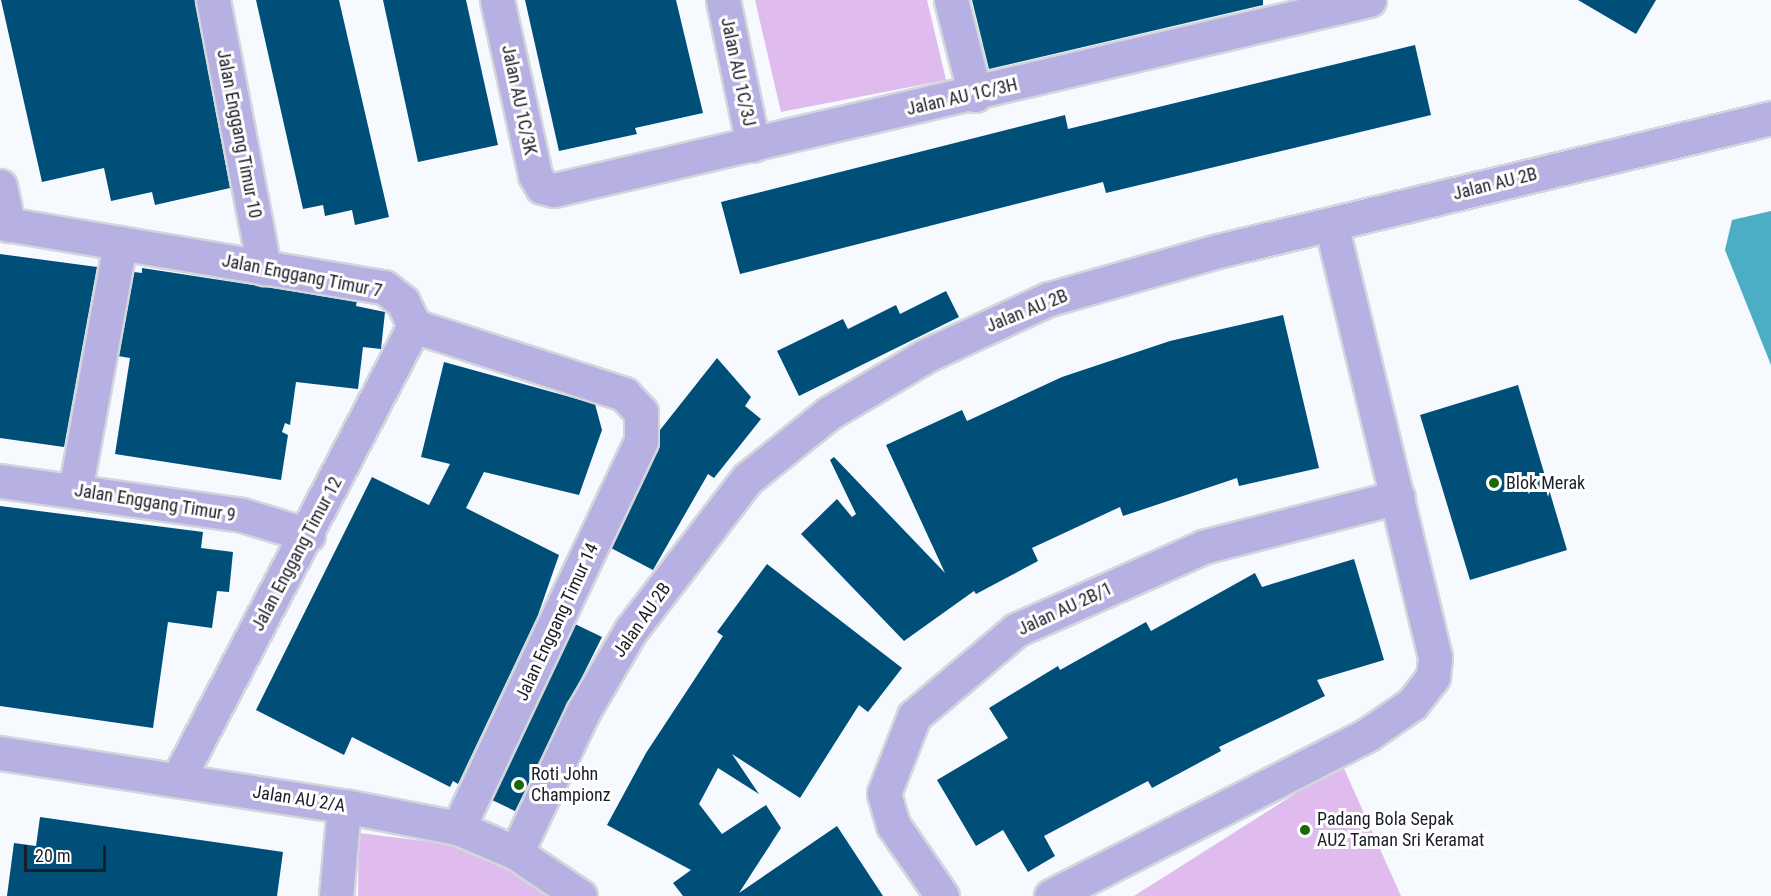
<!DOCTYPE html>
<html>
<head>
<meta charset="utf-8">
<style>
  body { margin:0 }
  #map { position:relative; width:1771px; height:896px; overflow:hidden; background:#f6f9fe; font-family:"Roboto Condensed",sans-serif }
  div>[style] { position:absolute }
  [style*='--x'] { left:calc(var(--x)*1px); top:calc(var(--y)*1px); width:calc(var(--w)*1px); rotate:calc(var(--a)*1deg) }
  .green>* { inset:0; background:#dfbced }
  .water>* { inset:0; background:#4caec5 }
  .building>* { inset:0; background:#004f79 }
  .roads { filter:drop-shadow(2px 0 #d3d6dc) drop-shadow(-2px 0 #d3d6dc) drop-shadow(0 2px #d3d6dc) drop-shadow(0 -2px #d3d6dc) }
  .minor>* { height:33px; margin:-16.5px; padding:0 16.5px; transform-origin:16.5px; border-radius:16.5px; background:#b7b0e2 }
  .dots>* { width:16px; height:16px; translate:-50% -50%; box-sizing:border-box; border:3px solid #fff; border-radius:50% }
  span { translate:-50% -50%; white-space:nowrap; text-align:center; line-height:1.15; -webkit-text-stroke:6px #fff; paint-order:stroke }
  .street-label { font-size:18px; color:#1a1e27 }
  .poi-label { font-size:18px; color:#1a1e27 }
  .left { translate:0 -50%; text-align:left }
  .scale { position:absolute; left:24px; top:845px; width:82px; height:27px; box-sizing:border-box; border:3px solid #1a1e27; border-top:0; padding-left:8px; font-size:18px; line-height:21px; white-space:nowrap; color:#1a1e27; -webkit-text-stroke:4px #fff; paint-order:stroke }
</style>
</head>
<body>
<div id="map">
  <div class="green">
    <i style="clip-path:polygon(755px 0,927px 0,946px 80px,781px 112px)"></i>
    <i style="clip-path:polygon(1342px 764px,1401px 896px,1134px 896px)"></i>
    <i style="clip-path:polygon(359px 833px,481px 848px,551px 896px,358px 896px)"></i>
  </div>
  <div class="water">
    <i style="clip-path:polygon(1771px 211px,1771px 365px,1725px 250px,1732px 220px)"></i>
  </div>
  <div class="building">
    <i style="clip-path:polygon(1px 0,195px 0,230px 188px,155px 205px,152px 192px,111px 201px,104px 168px,42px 182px)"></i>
    <i style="clip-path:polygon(256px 0,339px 0,389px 217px,355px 225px,352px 210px,325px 216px,323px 205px,303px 209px)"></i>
    <i style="clip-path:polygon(383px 0,466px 0,498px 145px,418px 162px)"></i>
    <i style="clip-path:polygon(525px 0,676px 0,703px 113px,635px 128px,637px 134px,559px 151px)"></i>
    <i style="clip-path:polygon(972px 0,1263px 0,1263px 5px,989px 69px)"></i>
    <i style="clip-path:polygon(1578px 0,1656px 0,1636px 34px)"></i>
    <i style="clip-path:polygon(1415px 45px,1431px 115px,1106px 193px,1103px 182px,740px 274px,721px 202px,1065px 115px,1068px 129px)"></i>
    <i style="clip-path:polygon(0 254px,97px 267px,64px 447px,0 438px)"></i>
    <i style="clip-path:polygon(142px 268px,357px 301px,356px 306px,385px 312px,381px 349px,363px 347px,358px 389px,296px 382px,290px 425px,285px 423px,282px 432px,288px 435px,281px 480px,115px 454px,130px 358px,118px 356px,134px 272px,142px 273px)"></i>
    <i style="clip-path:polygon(946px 291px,959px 317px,799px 396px,777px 351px,843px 319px,848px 329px,896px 305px,900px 314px)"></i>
    <i style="clip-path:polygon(1283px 315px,1319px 468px,1239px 486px,1237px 478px,1123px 516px,1120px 507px,1032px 548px,1038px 561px,976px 594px,974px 591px,904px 641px,801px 534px,837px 499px,852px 517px,856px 514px,830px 460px,834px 457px,945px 573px,886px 445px,962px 410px,967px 421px,1062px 377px,1170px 341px)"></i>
    <i style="clip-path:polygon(717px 358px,751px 397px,745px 406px,761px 419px,714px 478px,708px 474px,653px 570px,611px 548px,658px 449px,660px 430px)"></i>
    <i style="clip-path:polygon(444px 362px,595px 404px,602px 430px,579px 495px,484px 472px,466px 508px,559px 555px,538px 615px,458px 784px,453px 781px,450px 787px,352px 737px,344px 755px,256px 710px,372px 477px,429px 505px,450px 464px,421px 457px)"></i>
    <i style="clip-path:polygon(1518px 385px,1567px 550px,1470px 580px,1420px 415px)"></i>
    <i style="clip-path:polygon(0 506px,203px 532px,201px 548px,233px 552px,229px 592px,217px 591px,212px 628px,168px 622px,153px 728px,0 706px)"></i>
    <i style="clip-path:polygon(1354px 559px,1384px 660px,1317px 680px,1325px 696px,1219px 747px,1221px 751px,1152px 788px,1148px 781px,1044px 836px,1055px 856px,1028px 872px,1003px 830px,976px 846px,937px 780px,1008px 738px,989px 708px,1058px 666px,1060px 670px,1146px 622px,1151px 631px,1255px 573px,1262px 587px)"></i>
    <i style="clip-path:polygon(767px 564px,902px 668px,868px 712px,859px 705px,800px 798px,732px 754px,759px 794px,718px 768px,699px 804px,722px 834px,766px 805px,781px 828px,739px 893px,837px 826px,883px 896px,683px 896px,673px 883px,691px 870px,607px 825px,646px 753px,723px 636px,717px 632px)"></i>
    <i style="clip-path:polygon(575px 624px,602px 637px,515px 811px,492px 800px)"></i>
    <i style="clip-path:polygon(40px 817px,283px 852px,277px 896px,7px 896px,14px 843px,36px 846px)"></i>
  </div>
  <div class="roads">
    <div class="minor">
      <i style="--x:213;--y:0;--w:273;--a:79.2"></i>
      <i style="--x:497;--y:0;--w:179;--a:77.7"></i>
      <i style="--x:535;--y:175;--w:14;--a:60"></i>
      <i style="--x:542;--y:187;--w:12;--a:14"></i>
      <i style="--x:554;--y:190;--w:837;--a:-13.12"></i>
      <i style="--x:723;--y:0;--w:148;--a:78.3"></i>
      <i style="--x:951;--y:0;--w:98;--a:75.8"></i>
      <i style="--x:0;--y:186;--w:40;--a:78"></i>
      <i style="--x:0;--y:223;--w:389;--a:9.5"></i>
      <i style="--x:384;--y:287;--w:24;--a:38"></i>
      <i style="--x:403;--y:302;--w:26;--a:65"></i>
      <i style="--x:414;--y:326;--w:221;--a:17.9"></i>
      <i style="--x:624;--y:394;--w:25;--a:47"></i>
      <i style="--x:641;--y:412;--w:29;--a:90"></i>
      <i style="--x:641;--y:441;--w:428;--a:115.3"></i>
      <i style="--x:0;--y:481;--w:244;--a:8"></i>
      <i style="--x:242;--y:515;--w:69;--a:16.9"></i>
      <i style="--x:75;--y:491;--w:252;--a:-79.7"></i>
      <i style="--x:0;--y:753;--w:348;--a:8.8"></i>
      <i style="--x:344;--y:806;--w:116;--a:10.9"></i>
      <i style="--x:458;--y:828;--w:63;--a:23.3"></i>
      <i style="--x:516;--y:853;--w:77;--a:33.9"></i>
      <i style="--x:178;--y:779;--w:511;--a:-62.48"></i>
      <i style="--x:516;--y:853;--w:156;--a:-64.6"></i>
      <i style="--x:583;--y:712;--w:95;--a:-59.7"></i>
      <i style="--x:631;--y:630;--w:190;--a:-52.5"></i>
      <i style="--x:747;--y:479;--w:105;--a:-38.8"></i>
      <i style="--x:829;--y:413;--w:114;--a:-30.6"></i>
      <i style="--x:927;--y:355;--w:134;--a:-24.7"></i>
      <i style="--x:1049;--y:299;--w:176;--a:-15.9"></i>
      <i style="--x:1218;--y:251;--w:569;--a:-13.52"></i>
      <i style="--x:336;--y:896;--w:90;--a:-84.9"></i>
      <i style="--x:942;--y:896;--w:86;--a:-124.6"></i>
      <i style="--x:893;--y:825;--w:33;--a:-106"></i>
      <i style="--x:884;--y:793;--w:83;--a:-68.7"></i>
      <i style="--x:914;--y:716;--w:133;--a:-40.1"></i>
      <i style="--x:1016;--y:630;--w:205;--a:-23.9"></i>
      <i style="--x:1203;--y:547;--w:201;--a:-14.4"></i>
      <i style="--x:1051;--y:896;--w:355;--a:-27"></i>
      <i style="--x:1367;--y:735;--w:55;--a:-34.6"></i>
      <i style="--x:1412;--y:704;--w:34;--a:-52"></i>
      <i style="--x:1433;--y:677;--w:20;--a:-84"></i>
      <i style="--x:1435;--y:657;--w:445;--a:-103.5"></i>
    </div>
  </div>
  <div class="dots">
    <i style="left:1494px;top:483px;background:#1b6806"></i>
    <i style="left:519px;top:785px;background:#1b6806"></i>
    <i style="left:1305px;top:830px;background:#1b6806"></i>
  </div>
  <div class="street-label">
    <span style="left:738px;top:72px;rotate:78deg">Jalan AU 1C/3J</span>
    <span style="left:962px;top:97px;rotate:-13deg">Jalan AU 1C/3H</span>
    <span style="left:519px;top:100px;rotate:78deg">Jalan AU 1C/3K</span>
    <span style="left:239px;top:134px;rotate:79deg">Jalan Enggang Timur 10</span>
    <span style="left:1495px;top:184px;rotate:-14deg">Jalan AU 2B</span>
    <span style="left:302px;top:276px;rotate:11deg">Jalan Enggang Timur 7</span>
    <span style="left:1027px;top:311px;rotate:-22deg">Jalan AU 2B</span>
    <span style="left:155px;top:503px;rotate:9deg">Jalan Enggang Timur 9</span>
    <span style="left:297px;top:554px;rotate:-62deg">Jalan Enggang Timur 12</span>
    <span style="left:1065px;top:609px;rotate:-25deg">Jalan AU 2B/1</span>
    <span style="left:642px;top:620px;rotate:-55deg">Jalan AU 2B</span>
    <span style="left:557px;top:622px;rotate:-65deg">Jalan Enggang Timur 14</span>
    <span style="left:299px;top:799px;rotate:9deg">Jalan AU 2/A</span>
  </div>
  <div class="poi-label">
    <span class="left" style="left:1506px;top:483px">Blok Merak</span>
    <span class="left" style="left:531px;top:785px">Roti John<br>Championz</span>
    <span class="left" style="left:1317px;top:830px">Padang Bola Sepak<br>AU2 Taman Sri Keramat</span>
  </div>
  <div class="scale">20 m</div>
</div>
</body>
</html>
